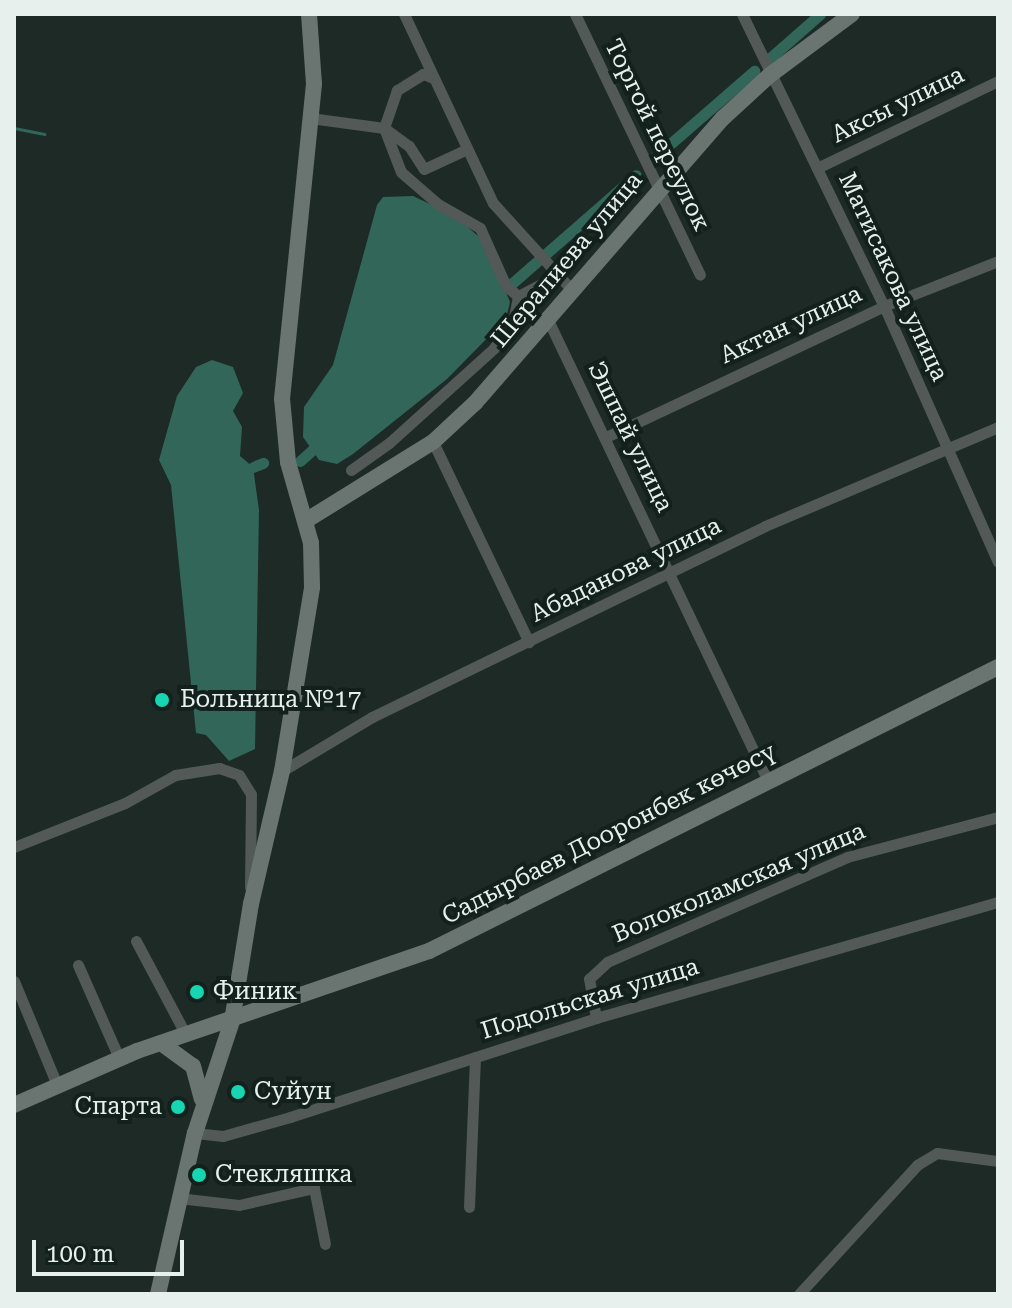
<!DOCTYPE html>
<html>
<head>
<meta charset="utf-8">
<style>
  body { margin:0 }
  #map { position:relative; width:1012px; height:1308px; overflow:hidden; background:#1d2a26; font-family:"Roboto Serif",serif }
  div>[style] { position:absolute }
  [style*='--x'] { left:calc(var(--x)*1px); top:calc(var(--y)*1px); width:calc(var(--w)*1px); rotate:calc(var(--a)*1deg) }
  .water>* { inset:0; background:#316659 }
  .stream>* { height:3px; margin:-1.5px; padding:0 1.5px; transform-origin:1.5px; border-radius:1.5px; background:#316659 }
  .canal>* { height:11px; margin:-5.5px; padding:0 5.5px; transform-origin:5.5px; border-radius:5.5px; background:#316659 }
  .street>* { height:11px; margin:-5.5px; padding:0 5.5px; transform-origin:5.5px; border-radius:5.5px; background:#525957 }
  .secondary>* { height:16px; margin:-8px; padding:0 8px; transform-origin:8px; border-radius:8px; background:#6a7471 }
  .dots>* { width:22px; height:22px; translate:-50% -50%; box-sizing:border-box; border:4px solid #13211d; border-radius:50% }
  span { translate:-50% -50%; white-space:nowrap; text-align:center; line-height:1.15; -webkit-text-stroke:8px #13211d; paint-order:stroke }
  .street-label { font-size:24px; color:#e8f0ee }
  .poi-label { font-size:24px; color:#e8f0ee }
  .left { translate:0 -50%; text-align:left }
  .right { translate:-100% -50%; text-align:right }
  .frame { position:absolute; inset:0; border:16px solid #e8f0ee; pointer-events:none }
  .scale { position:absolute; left:32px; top:1240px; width:152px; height:36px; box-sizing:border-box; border:4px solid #e8f0ee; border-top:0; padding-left:10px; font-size:24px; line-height:28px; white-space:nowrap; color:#e8f0ee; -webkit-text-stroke:6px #13211d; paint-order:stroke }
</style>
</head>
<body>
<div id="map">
  <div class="water">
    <i style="clip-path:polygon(413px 196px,455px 216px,486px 243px,510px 302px,506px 319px,447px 379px,353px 454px,337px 464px,319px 460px,303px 437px,304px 407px,333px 365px,377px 205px,383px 197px)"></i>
    <i style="clip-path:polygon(212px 360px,233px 367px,243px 393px,233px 411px,242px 427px,240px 456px,253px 467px,259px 510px,255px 749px,229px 761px,206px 735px,196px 733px,171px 485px,159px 460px,177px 396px,196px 367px)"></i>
  </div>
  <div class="stream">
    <i style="--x:14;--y:128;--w:31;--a:11"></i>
  </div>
  <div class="canal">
    <i style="--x:769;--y:59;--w:68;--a:-41.4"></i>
    <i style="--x:654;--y:158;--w:133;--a:-41"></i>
    <i style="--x:510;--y:285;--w:167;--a:-41.1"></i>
    <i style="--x:300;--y:461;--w:27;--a:-42"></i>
    <i style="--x:253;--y:467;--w:11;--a:-22"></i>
  </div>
  <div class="street">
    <i style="--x:404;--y:14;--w:209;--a:64.8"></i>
    <i style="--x:493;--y:203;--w:118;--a:47.8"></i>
    <i style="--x:575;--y:14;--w:289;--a:64.4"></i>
    <i style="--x:742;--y:14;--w:325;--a:64.1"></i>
    <i style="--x:884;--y:306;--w:280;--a:66"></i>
    <i style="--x:433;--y:78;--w:11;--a:-158"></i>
    <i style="--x:423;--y:74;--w:31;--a:148"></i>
    <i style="--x:397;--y:90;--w:40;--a:108.9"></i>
    <i style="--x:384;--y:128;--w:31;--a:36"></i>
    <i style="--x:409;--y:146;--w:27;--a:57"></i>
    <i style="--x:424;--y:169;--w:47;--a:-24.9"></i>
    <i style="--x:310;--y:118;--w:75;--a:7.7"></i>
    <i style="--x:384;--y:128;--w:47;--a:68.9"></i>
    <i style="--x:401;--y:172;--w:49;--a:40.9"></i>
    <i style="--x:438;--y:204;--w:48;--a:29.7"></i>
    <i style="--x:480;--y:228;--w:64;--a:65.9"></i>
    <i style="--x:506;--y:286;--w:16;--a:40"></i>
    <i style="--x:817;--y:168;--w:201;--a:-25.7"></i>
    <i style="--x:548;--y:320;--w:511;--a:64.49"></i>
    <i style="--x:606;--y:437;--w:307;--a:-25.2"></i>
    <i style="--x:884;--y:306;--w:123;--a:-21.5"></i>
    <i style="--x:433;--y:442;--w:222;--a:64.4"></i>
    <i style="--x:351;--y:470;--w:47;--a:-35.4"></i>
    <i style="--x:389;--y:443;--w:142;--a:-42.1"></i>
    <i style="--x:494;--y:348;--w:37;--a:-57"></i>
    <i style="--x:514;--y:317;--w:21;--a:-79"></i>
    <i style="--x:518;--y:296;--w:45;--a:-27.7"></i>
    <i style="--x:282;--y:771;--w:105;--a:-31"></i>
    <i style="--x:372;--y:717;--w:437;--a:-25.9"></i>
    <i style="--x:765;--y:526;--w:253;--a:-23"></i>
    <i style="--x:14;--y:847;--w:119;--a:-21.6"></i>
    <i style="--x:125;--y:803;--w:57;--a:-29.2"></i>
    <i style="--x:175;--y:775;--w:45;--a:-9"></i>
    <i style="--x:219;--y:768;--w:21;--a:19"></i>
    <i style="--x:239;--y:775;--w:22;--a:58"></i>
    <i style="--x:251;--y:794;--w:93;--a:90.6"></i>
    <i style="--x:136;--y:941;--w:106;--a:62"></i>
    <i style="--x:78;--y:965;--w:102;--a:66.2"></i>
    <i style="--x:14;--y:981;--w:113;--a:67.5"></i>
    <i style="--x:596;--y:1018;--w:40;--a:-100"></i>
    <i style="--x:589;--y:979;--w:25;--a:-43"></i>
    <i style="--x:607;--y:962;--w:262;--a:-23.6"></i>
    <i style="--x:847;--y:857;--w:156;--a:-14.8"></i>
    <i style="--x:195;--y:1133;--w:28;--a:6"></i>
    <i style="--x:223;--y:1136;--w:70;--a:-15.8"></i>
    <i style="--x:290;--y:1117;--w:322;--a:-17.9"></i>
    <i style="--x:596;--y:1018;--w:418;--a:-16.1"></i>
    <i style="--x:178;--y:1198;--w:61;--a:6.5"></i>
    <i style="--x:239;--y:1205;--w:77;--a:-12.8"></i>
    <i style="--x:314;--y:1188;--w:57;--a:78.9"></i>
    <i style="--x:469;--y:1207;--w:150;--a:-87.7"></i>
    <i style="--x:799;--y:1294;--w:175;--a:-47.5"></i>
    <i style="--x:917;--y:1165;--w:23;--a:-31"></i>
    <i style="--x:937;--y:1153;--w:62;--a:7.5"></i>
  </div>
  <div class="secondary">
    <i style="--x:307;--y:520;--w:148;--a:-31.8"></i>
    <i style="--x:433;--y:442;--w:57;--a:-42.9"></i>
    <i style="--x:475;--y:403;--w:378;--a:-49"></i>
    <i style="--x:723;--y:118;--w:64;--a:-42.5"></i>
    <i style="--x:770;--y:75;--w:102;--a:-36.6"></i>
    <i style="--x:161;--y:1043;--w:39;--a:36"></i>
    <i style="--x:193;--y:1066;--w:34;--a:75"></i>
    <i style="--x:14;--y:1105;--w:134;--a:-23.7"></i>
    <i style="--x:137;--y:1051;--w:309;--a:-18.9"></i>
    <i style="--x:429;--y:951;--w:636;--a:-26.52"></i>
    <i style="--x:158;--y:1294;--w:165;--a:-77.1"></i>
    <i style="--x:195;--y:1133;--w:118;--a:-71.7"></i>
    <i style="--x:232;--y:1021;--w:119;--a:-80.8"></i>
    <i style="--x:251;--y:904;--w:137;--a:-76.9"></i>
    <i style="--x:282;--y:771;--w:186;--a:-80.7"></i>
    <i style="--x:312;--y:587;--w:44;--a:-91.3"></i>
    <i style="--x:311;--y:543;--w:84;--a:-105.9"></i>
    <i style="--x:288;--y:462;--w:63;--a:-95.4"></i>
    <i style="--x:282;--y:399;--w:317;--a:-84.2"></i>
    <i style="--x:314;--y:84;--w:70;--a:-94.1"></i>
  </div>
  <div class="dots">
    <i style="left:162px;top:700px;background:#17d5b2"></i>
    <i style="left:197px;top:992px;background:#17d5b2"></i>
    <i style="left:238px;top:1092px;background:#17d5b2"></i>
    <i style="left:178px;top:1107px;background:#17d5b2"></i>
    <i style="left:199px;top:1175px;background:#17d5b2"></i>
  </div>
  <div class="street-label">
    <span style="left:898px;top:105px;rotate:-26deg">Аксы улица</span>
    <span style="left:657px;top:135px;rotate:64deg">Торгой переулок</span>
    <span style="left:567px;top:260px;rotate:-50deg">Шералиева улица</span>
    <span style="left:893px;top:277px;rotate:65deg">Матисакова улица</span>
    <span style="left:791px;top:325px;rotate:-25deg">Актан улица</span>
    <span style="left:630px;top:437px;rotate:64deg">Эшпай улица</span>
    <span style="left:626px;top:570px;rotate:-26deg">Абаданова улица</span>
    <span style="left:609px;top:834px;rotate:-27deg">Садырбаев Дооронбек көчөсү</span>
    <span style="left:739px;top:883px;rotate:-23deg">Волоколамская улица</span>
    <span style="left:590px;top:999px;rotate:-17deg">Подольская улица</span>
  </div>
  <div class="poi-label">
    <span class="left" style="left:180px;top:700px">Больница №17</span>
    <span class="left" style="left:213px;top:992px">Финик</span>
    <span class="left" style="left:254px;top:1092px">Суйун</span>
    <span class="right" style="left:162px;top:1107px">Спарта</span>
    <span class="left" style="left:215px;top:1175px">Стекляшка</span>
  </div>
  <div class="frame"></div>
  <div class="scale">100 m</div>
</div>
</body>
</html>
